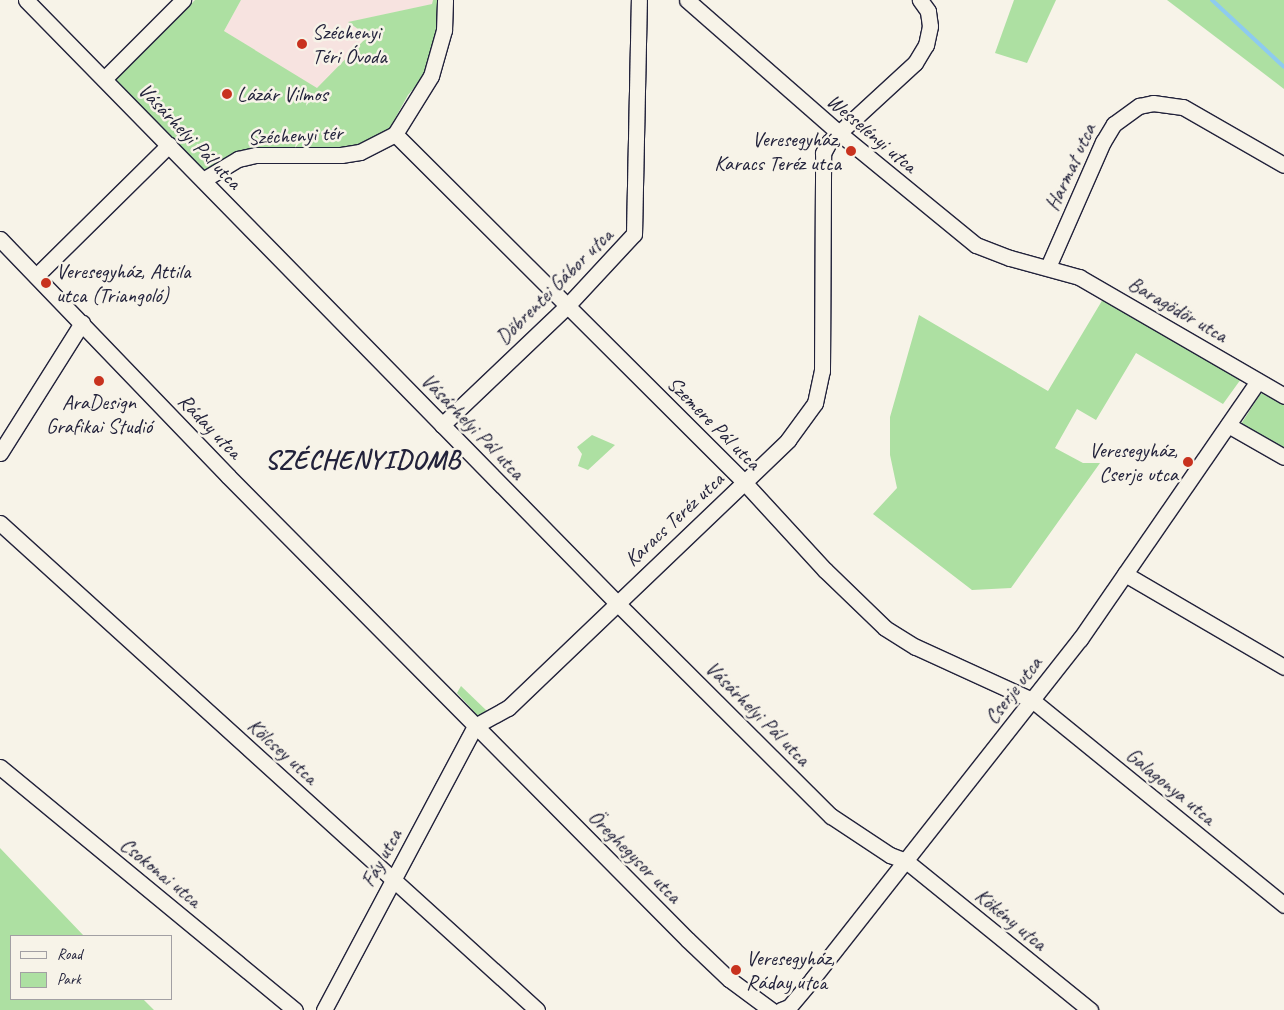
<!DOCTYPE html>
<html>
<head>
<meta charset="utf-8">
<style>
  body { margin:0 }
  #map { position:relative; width:1284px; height:1010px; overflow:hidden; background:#f7f3e8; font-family:Caveat,sans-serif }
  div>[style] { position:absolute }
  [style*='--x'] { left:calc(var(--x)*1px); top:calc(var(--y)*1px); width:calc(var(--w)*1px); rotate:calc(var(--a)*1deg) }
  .built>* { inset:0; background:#f7e3e0 }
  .green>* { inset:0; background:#ade0a2 }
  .stream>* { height:4px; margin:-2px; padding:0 2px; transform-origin:2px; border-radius:2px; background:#8ecbef }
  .roads { filter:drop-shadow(1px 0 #22223b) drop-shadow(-1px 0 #22223b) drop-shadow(0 1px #22223b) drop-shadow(0 -1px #22223b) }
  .minor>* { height:15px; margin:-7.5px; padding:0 7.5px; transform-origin:7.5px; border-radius:7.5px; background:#f7f3e8 }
  .dots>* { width:14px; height:14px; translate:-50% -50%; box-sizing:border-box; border:2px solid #f7f3e8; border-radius:50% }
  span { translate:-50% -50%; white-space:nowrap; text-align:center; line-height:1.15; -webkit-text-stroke:5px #f7f3e8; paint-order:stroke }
  .poi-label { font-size:21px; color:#22223b }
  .left { translate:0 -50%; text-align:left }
  .right { translate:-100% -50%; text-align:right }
  .street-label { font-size:21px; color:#22223b }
  .district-label { font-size:26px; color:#22223b; font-weight:700; letter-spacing:1px }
  .legend { position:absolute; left:10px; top:935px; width:162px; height:65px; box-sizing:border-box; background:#f7f3e8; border:1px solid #a29fa3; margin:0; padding:6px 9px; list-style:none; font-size:15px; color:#22223b }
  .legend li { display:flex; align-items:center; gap:10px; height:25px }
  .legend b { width:25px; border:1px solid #a29fa3 }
</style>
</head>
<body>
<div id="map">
  <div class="built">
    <i style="clip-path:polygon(241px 0,433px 0,433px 4px,349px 22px,368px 36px,317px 89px,224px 31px)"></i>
  </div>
  <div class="green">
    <i style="clip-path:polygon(195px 0,241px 0,224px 31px,317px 88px,368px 36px,348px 22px,432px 4px,433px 0,438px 0,438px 25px,427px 73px,408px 95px,387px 133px,361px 145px,327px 150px,267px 147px,243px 151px,210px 170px,200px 169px,116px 85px,115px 79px)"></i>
    <i style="clip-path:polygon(1014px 0,1056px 0,1027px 63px,995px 53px)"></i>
    <i style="clip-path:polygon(1167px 0,1284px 0,1284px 89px)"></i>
    <i style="clip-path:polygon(1103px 299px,1241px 379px,1223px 404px,1136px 353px,1096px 420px,1077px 409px,1055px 448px,1083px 463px,1100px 463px,1011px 588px,972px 590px,873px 514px,897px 488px,890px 455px,890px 417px,919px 315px,1048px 391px)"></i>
    <i style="clip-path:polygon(1261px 393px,1284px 405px,1284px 449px,1241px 424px)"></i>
    <i style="clip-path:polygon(592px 435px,615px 445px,588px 470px,578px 466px,582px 454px,577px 447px)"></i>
    <i style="clip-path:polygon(461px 686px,487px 711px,479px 717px,457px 693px)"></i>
    <i style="clip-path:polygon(0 848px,84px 936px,11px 936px,11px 999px,143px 999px,154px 1010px,0 1010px)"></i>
  </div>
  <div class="stream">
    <i style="--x:1212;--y:0;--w:98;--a:42.9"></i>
  </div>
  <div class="roads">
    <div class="minor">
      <i style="--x:26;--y:0;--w:844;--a:45.58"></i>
      <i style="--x:617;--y:603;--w:302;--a:44.9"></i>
      <i style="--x:831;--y:816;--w:71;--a:33.5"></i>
      <i style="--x:890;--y:855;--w:17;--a:21"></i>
      <i style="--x:906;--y:861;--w:237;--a:39"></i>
      <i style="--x:687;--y:0;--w:202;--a:41.2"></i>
      <i style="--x:839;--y:133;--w:177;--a:39.3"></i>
      <i style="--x:976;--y:245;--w:36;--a:21"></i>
      <i style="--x:1010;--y:258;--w:72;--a:15.4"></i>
      <i style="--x:1079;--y:277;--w:237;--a:30.1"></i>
      <i style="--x:104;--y:79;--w:112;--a:-45"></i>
      <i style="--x:395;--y:134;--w:493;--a:44.9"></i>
      <i style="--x:744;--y:482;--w:120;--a:47.4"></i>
      <i style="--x:825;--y:570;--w:83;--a:44"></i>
      <i style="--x:885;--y:628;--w:36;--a:32"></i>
      <i style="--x:916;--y:647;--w:128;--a:24.6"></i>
      <i style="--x:1032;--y:700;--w:325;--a:39.1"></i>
      <i style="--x:203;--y:180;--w:41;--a:-31"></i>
      <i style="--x:238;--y:159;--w:18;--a:-13"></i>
      <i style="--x:256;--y:155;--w:85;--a:0"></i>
      <i style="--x:341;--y:155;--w:19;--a:-9"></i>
      <i style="--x:360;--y:152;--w:39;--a:-27"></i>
      <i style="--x:395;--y:134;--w:68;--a:-58.2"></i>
      <i style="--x:431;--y:76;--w:48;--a:-74.2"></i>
      <i style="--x:444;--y:30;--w:30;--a:-88"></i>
      <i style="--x:0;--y:239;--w:329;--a:46.1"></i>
      <i style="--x:228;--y:476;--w:653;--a:45.25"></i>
      <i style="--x:688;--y:940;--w:57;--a:43.6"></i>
      <i style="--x:729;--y:979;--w:52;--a:36.4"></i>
      <i style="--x:1048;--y:267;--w:137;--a:-66.3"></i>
      <i style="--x:1103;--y:142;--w:21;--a:-59"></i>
      <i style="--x:1114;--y:124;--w:31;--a:-36"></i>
      <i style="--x:1139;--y:106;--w:14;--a:-12"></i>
      <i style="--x:1153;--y:103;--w:30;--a:8"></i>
      <i style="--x:1183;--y:107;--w:116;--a:29.9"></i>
      <i style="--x:36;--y:276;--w:187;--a:-44.6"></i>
      <i style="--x:442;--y:425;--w:173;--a:-43.6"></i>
      <i style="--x:567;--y:306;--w:98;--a:-47.1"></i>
      <i style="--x:634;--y:234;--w:234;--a:-88.8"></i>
      <i style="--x:1228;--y:425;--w:64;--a:29.7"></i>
      <i style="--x:0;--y:453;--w:154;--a:-57.8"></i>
      <i style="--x:0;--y:523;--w:725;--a:42.2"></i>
      <i style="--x:1125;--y:574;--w:184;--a:30.3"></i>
      <i style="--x:475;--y:726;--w:38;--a:-29"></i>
      <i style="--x:508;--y:708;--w:388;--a:-43.7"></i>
      <i style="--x:788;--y:440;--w:46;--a:-53.9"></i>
      <i style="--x:815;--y:403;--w:33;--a:-78"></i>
      <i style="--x:822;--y:371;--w:218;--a:-89.7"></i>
      <i style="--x:823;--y:153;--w:13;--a:-61"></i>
      <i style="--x:829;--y:142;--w:117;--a:-42.6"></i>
      <i style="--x:915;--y:63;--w:21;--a:-59"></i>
      <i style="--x:926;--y:45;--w:19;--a:-78"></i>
      <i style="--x:930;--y:26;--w:15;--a:-98"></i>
      <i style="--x:928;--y:11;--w:14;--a:-126"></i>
      <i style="--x:0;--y:767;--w:382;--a:39.5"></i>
      <i style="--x:324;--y:1010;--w:322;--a:-62"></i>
      <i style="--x:781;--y:1010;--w:9;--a:-21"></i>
      <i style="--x:789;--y:1007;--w:38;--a:-50"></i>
      <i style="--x:813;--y:978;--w:432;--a:-51.8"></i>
      <i style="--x:1080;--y:639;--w:313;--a:-55.4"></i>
    </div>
  </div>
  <div class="dots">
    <i style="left:302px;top:44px;background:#c8321e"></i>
    <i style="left:227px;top:94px;background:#c8321e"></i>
    <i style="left:851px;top:151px;background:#c8321e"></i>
    <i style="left:46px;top:283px;background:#c8321e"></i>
    <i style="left:99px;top:381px;background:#c8321e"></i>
    <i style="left:1188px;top:462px;background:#c8321e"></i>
    <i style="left:736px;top:970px;background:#c8321e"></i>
  </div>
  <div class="poi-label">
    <span class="left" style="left:312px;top:44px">Széchenyi<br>Téri Óvoda</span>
    <span class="left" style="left:237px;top:94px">Lázár Vilmos</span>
    <span class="right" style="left:841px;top:151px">Veresegyház,<br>Karacs Teréz utca</span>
    <span class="left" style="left:56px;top:283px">Veresegyház, Attila<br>utca (Triangoló)</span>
    <span style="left:99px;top:414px">AraDesign<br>Grafikai Studió</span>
    <span class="right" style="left:1178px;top:462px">Veresegyház,<br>Cserje utca</span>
    <span class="left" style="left:746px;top:970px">Veresegyház,<br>Ráday utca</span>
  </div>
  <div class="street-label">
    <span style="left:872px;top:133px;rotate:40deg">Wesselényi utca</span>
    <span style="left:295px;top:135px;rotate:-3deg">Széchenyi tér</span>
    <span style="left:190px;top:136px;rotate:46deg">Vásárhelyi Pál utca</span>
    <span style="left:1070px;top:167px;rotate:-65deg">Harmat utca</span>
    <span style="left:554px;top:286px;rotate:-45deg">Döbrentei Gábor utca</span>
    <span style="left:1178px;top:309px;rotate:30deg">Baragödör utca</span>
    <span style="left:714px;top:423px;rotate:45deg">Szemere Pál utca</span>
    <span style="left:210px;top:426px;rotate:46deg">Ráday utca</span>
    <span style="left:473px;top:426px;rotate:46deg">Vásárhelyi Pál utca</span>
    <span style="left:674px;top:519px;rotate:-43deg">Karacs Teréz utca</span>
    <span style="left:1013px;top:690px;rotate:-52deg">Cserje utca</span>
    <span style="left:758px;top:713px;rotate:45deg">Vásárhelyi Pál utca</span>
    <span style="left:283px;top:751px;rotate:42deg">Kölcsey utca</span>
    <span style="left:1171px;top:786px;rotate:39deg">Galagonya utca</span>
    <span style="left:635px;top:856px;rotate:45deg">Öreghegysor utca</span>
    <span style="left:381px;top:858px;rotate:-62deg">Fáy utca</span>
    <span style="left:161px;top:872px;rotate:39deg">Csokonai utca</span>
    <span style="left:1011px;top:919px;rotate:39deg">Kökény utca</span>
  </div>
  <div class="district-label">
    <span style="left:363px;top:460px">SZÉCHENYIDOMB</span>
  </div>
  <ul class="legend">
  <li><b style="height:6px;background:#f7f3e8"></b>Road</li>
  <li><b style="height:14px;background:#ade0a2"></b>Park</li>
  </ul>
</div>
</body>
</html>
